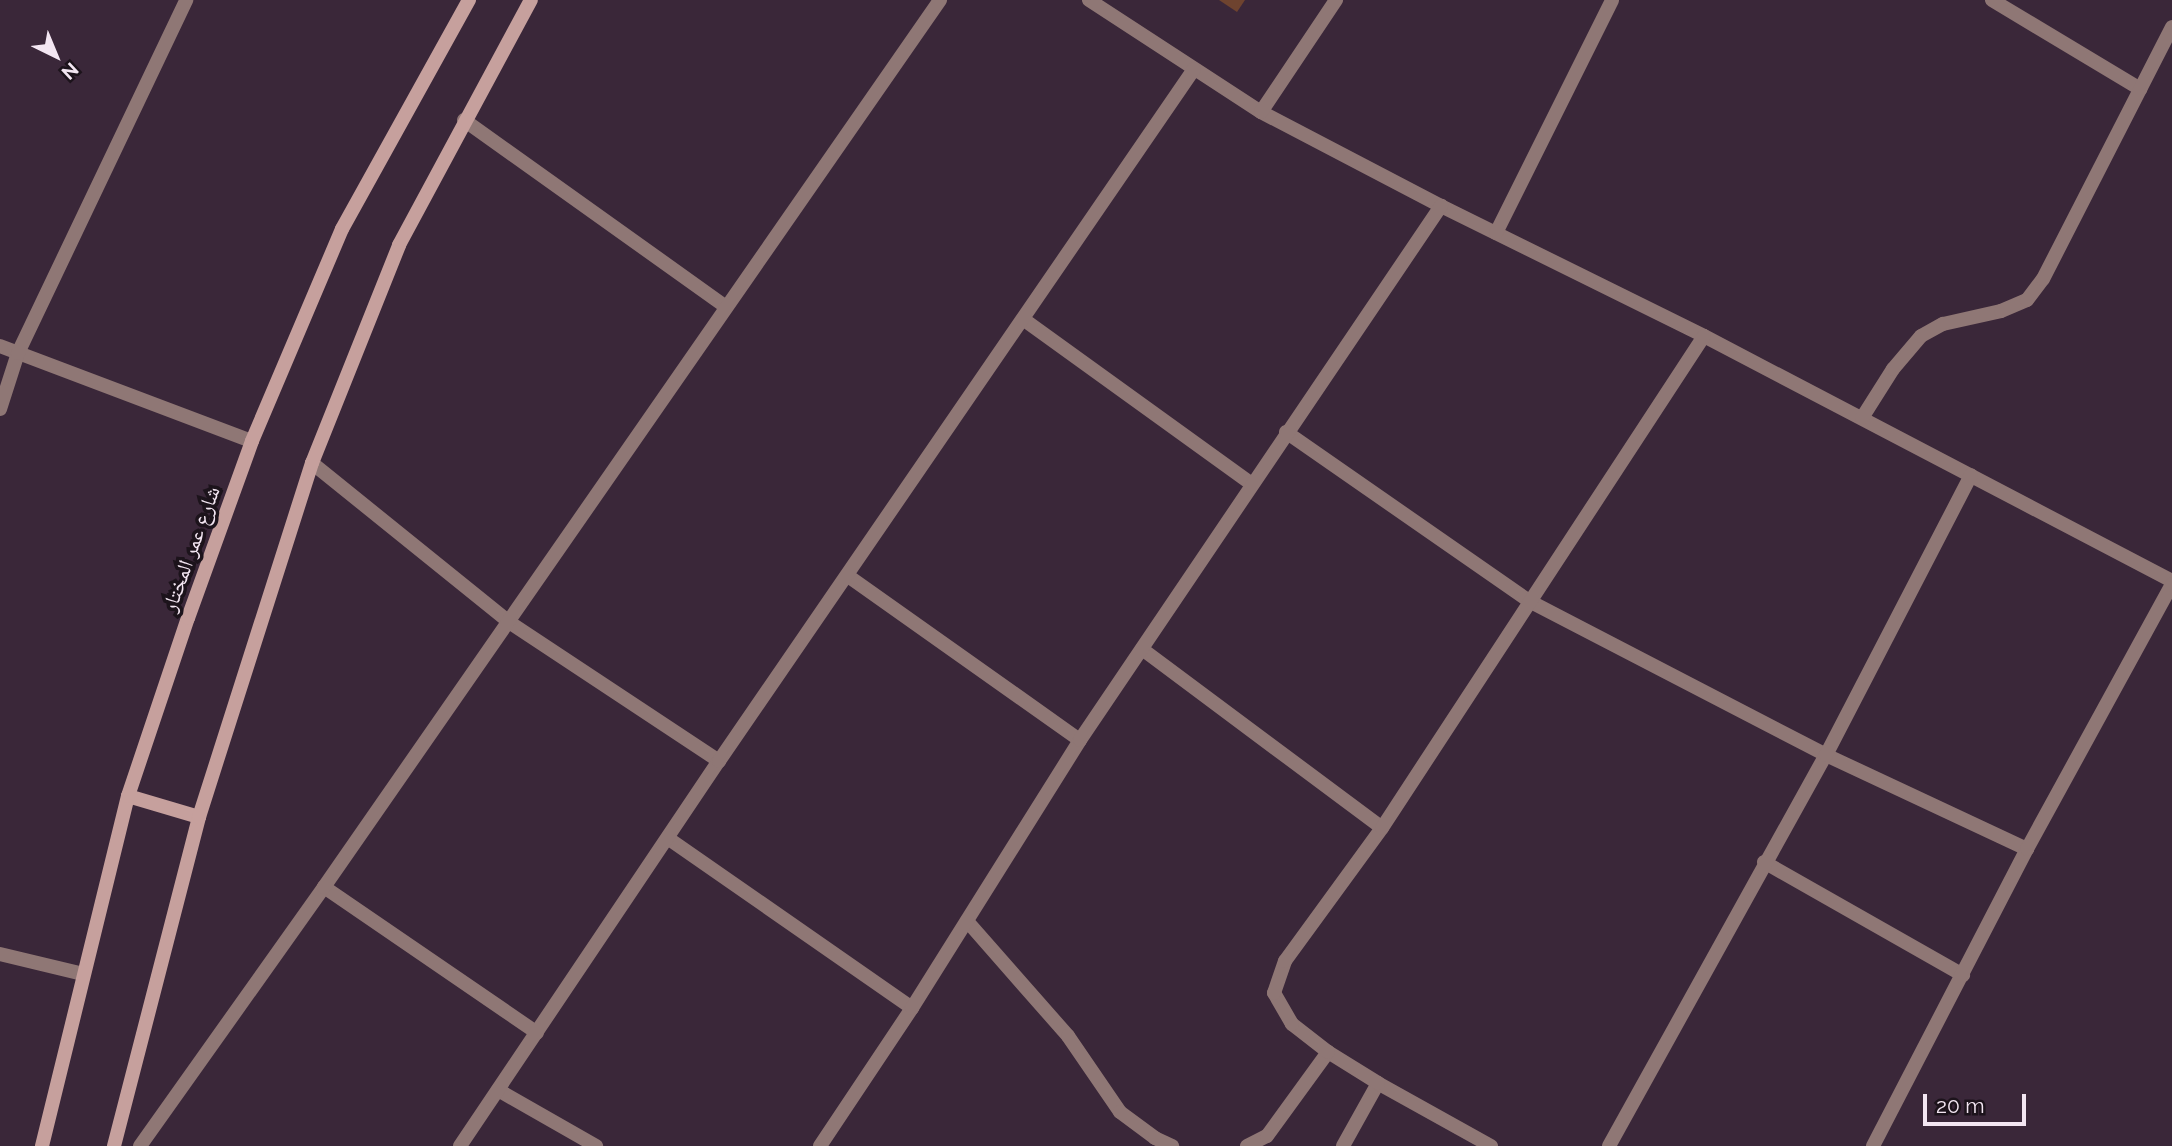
<!DOCTYPE html>
<html>
<head>
<meta charset="utf-8">
<style>
  body { margin:0 }
  #map { position:relative; width:2172px; height:1146px; overflow:hidden; background:#3a2739; font-family:Raleway,"Noto Naskh Arabic",sans-serif }
  div>[style] { position:absolute }
  [style*='--x'] { left:calc(var(--x)*1px); top:calc(var(--y)*1px); width:calc(var(--w)*1px); rotate:calc(var(--a)*1deg) }
  .building>* { inset:0; background:#6e432f }
  .street>* { height:14px; margin:-7px; padding:0 7px; transform-origin:7px; border-radius:7px; background:#8f7775 }
  .secondary>* { height:14px; margin:-7px; padding:0 7px; transform-origin:7px; border-radius:7px; background:#c6a09d }
  span { translate:-50% -50%; white-space:nowrap; text-align:center; line-height:1.15; -webkit-text-stroke:7px #1c131b; paint-order:stroke }
  .street-label { font-size:21px; color:#f3e6f2 }
  .north { position:absolute; left:21px; top:21px; width:70px; height:70px; -webkit-text-stroke:5px #1c131b; paint-order:stroke; rotate:137deg; font-size:19px; font-weight:700; line-height:28px; text-align:center; color:#f3e6f2 }
  .north::after { content:''; display:block; margin:auto; width:24px; height:32px; background:#f3e6f2; clip-path:polygon(50% 0,100% 100%,50% 72%,0 100%) }
  .scale { position:absolute; left:1923px; top:1094px; width:103px; height:32px; box-sizing:border-box; border:4px solid #f3e6f2; border-top:0; padding-left:9px; font-size:21px; line-height:24px; white-space:nowrap; color:#f3e6f2; -webkit-text-stroke:5px #1c131b; paint-order:stroke }
</style>
</head>
<body>
<div id="map">
  <div class="building">
    <i style="clip-path:polygon(1219px 0,1245px 0,1237px 12px)"></i>
  </div>
  <div class="street">
    <i style="--x:1089;--y:0;--w:205;--a:33.1"></i>
    <i style="--x:1261;--y:112;--w:203;--a:27.6"></i>
    <i style="--x:1441;--y:206;--w:293;--a:26.3"></i>
    <i style="--x:1704;--y:336;--w:528;--a:27.63"></i>
    <i style="--x:1992;--y:0;--w:173;--a:31"></i>
    <i style="--x:1261;--y:112;--w:135;--a:-56.2"></i>
    <i style="--x:464;--y:120;--w:320;--a:35.5"></i>
    <i style="--x:1496;--y:233;--w:260;--a:-63.5"></i>
    <i style="--x:1023;--y:319;--w:282;--a:35.8"></i>
    <i style="--x:0;--y:346;--w:269;--a:20.7"></i>
    <i style="--x:0;--y:409;--w:59;--a:-72.2"></i>
    <i style="--x:18;--y:353;--w:391;--a:-64.5"></i>
    <i style="--x:1862;--y:418;--w:58;--a:-57.7"></i>
    <i style="--x:1893;--y:369;--w:43;--a:-49.7"></i>
    <i style="--x:1921;--y:336;--w:25;--a:-29"></i>
    <i style="--x:1943;--y:324;--w:59;--a:-12.6"></i>
    <i style="--x:2001;--y:311;--w:28;--a:-23"></i>
    <i style="--x:2027;--y:300;--w:26;--a:-53"></i>
    <i style="--x:2043;--y:279;--w:283;--a:-62.9"></i>
    <i style="--x:1286;--y:432;--w:298;--a:34.8"></i>
    <i style="--x:1531;--y:602;--w:332;--a:27.4"></i>
    <i style="--x:1826;--y:755;--w:222;--a:25.1"></i>
    <i style="--x:312;--y:463;--w:253;--a:38.9"></i>
    <i style="--x:509;--y:622;--w:252;--a:33.5"></i>
    <i style="--x:848;--y:576;--w:284;--a:35.3"></i>
    <i style="--x:1142;--y:649;--w:299;--a:36.7"></i>
    <i style="--x:669;--y:839;--w:296;--a:34.8"></i>
    <i style="--x:1764;--y:862;--w:229;--a:29.6"></i>
    <i style="--x:324;--y:887;--w:258;--a:34.4"></i>
    <i style="--x:967;--y:921;--w:153;--a:48.7"></i>
    <i style="--x:1068;--y:1036;--w:92;--a:55.6"></i>
    <i style="--x:1120;--y:1112;--w:44;--a:36.6"></i>
    <i style="--x:1155;--y:1138;--w:19;--a:25"></i>
    <i style="--x:0;--y:954;--w:85;--a:13.5"></i>
    <i style="--x:498;--y:1090;--w:113;--a:29.7"></i>
    <i style="--x:140;--y:1146;--w:318;--a:-54.6"></i>
    <i style="--x:324;--y:887;--w:1080;--a:-55.22"></i>
    <i style="--x:460;--y:1146;--w:464;--a:-56.1"></i>
    <i style="--x:719;--y:761;--w:839;--a:-55.53"></i>
    <i style="--x:820;--y:1146;--w:166;--a:-56.3"></i>
    <i style="--x:912;--y:1008;--w:316;--a:-57.9"></i>
    <i style="--x:1080;--y:740;--w:645;--a:-55.94"></i>
    <i style="--x:1247;--y:1146;--w:22;--a:-27"></i>
    <i style="--x:1267;--y:1136;--w:104;--a:-54"></i>
    <i style="--x:1343;--y:1146;--w:72;--a:-60.9"></i>
    <i style="--x:1491;--y:1146;--w:129;--a:-150.9"></i>
    <i style="--x:1378;--y:1083;--w:59;--a:-148.2"></i>
    <i style="--x:1328;--y:1052;--w:46;--a:-142.1"></i>
    <i style="--x:1292;--y:1024;--w:36;--a:-120"></i>
    <i style="--x:1274;--y:993;--w:34;--a:-71"></i>
    <i style="--x:1285;--y:961;--w:165;--a:-53.9"></i>
    <i style="--x:1382;--y:828;--w:588;--a:-56.8"></i>
    <i style="--x:1609;--y:1146;--w:447;--a:-61"></i>
    <i style="--x:1826;--y:755;--w:315;--a:-62.6"></i>
    <i style="--x:1873;--y:1146;--w:335;--a:-62.6"></i>
    <i style="--x:2027;--y:849;--w:302;--a:-61.3"></i>
  </div>
  <div class="secondary">
    <i style="--x:128;--y:796;--w:74;--a:16.5"></i>
    <i style="--x:42;--y:1146;--w:360;--a:-76.2"></i>
    <i style="--x:128;--y:796;--w:188;--a:-71.4"></i>
    <i style="--x:188;--y:618;--w:188;--a:-70.1"></i>
    <i style="--x:252;--y:441;--w:230;--a:-67"></i>
    <i style="--x:342;--y:229;--w:262;--a:-61"></i>
    <i style="--x:114;--y:1146;--w:340;--a:-75.5"></i>
    <i style="--x:199;--y:817;--w:372;--a:-72.3"></i>
    <i style="--x:312;--y:463;--w:235;--a:-68.2"></i>
    <i style="--x:399;--y:245;--w:278;--a:-61.7"></i>
  </div>
  <div class="street-label">
    <span style="left:191px;top:549px;rotate:-70deg">شارع عمر المختار</span>
  </div>
  <div class="north">N</div>
  <div class="scale">20 m</div>
</div>
</body>
</html>
